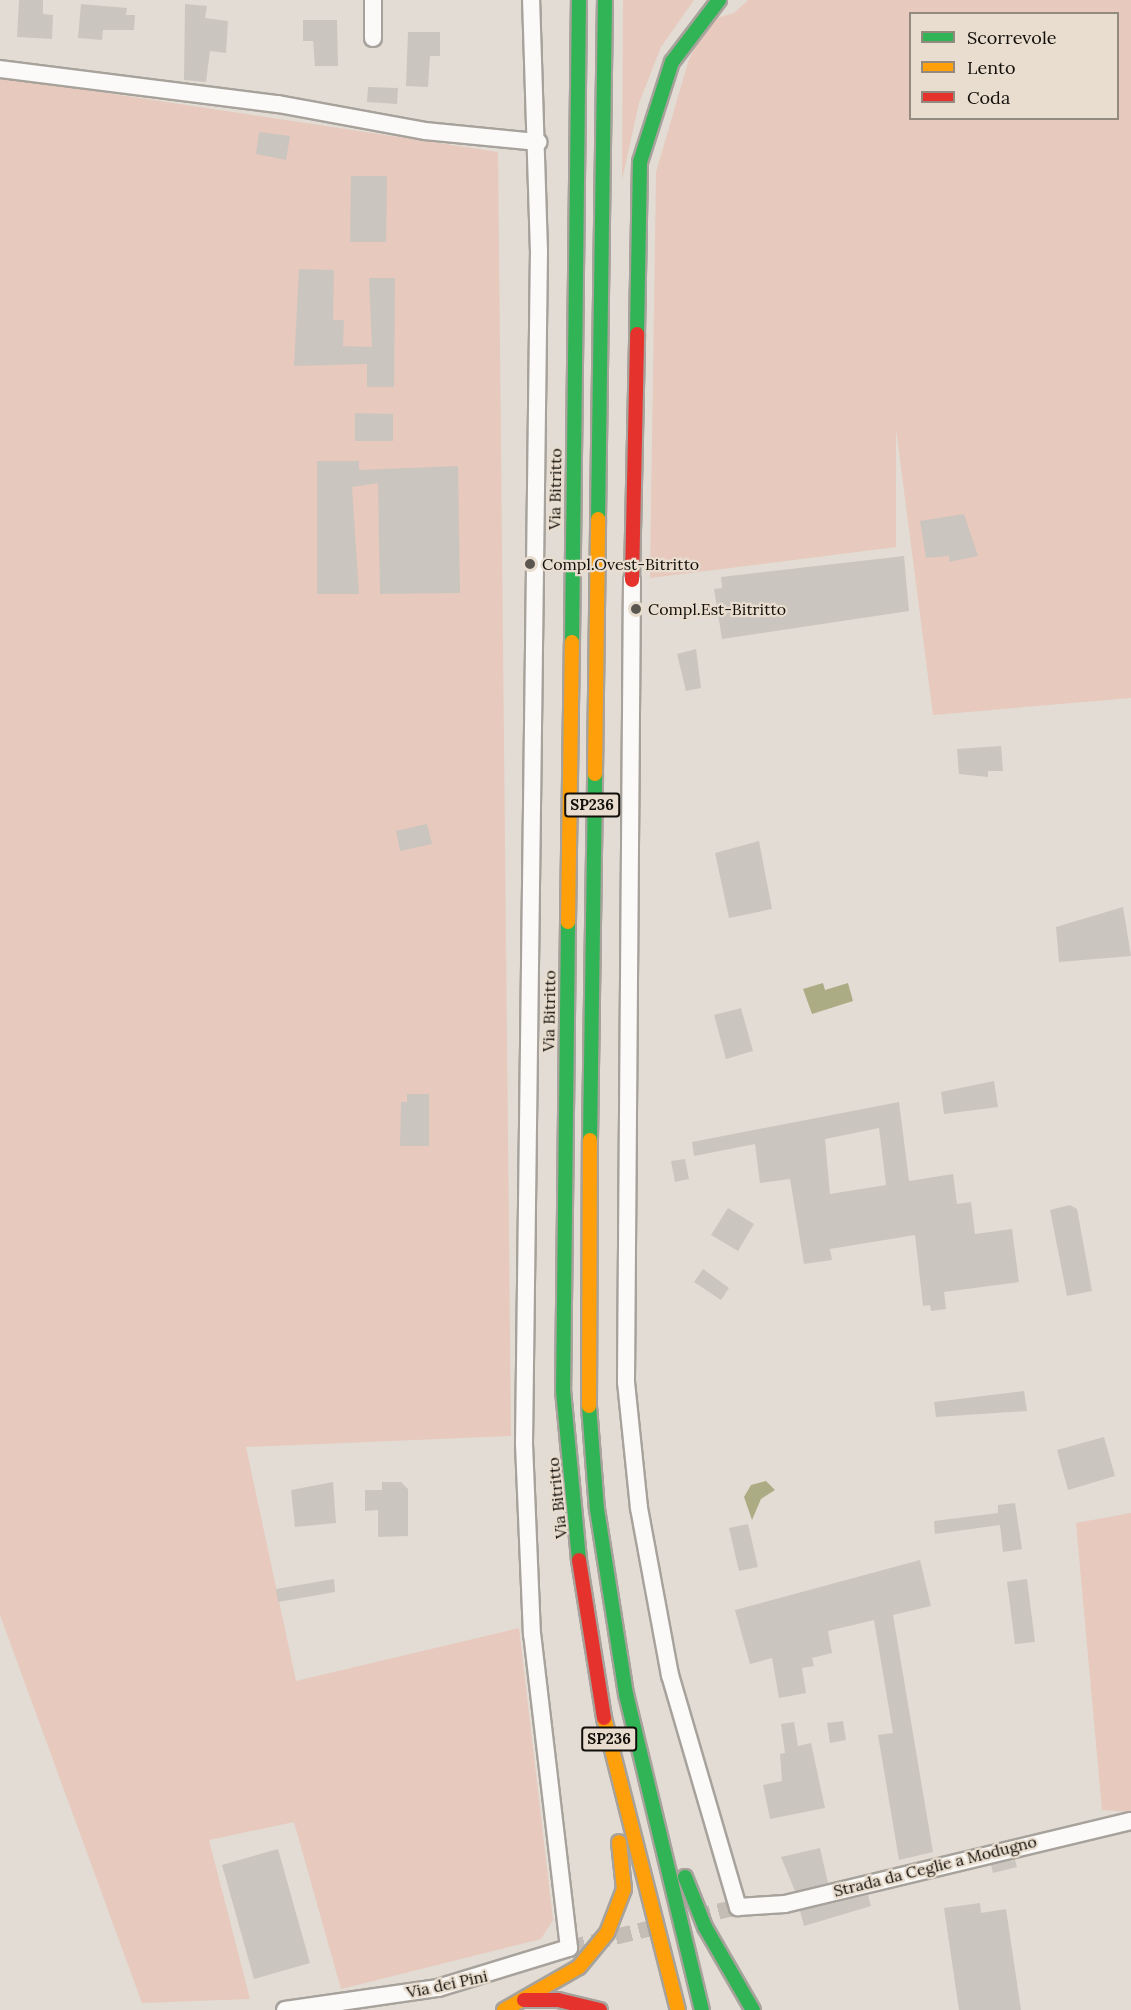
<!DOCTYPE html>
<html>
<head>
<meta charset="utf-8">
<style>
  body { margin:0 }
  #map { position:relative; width:1131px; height:2010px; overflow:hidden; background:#e2dcd4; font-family:Lora,serif }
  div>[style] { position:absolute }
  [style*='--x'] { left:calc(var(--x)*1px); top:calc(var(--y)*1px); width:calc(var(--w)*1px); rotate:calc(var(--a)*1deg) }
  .green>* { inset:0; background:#e7c9bd }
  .water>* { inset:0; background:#abac84 }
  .building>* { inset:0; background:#cbc5bf }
  .street-tunnel>* { height:16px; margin-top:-8px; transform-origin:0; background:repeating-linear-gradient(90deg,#c3bdb6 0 16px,transparent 0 24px) }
  .roads { filter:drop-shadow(2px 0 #a7a29b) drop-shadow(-2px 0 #a7a29b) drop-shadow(0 2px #a7a29b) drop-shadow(0 -2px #a7a29b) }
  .street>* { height:16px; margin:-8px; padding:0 8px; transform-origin:8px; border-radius:8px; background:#fbfaf9 }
  .fast>* { height:14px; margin:-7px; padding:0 7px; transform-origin:7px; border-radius:7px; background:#30b455 }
  .slow>* { height:14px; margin:-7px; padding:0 7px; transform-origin:7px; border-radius:7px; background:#ff9f0a }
  .jam>* { height:14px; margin:-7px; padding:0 7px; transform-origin:7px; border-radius:7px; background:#e5322d }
  .dots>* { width:16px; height:16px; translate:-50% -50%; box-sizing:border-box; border:3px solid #e8ddce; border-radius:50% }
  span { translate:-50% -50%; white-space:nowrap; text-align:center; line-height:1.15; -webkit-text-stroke:4.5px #e8ddce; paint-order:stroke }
  .shield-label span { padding:2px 4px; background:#e8ddce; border:2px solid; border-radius:4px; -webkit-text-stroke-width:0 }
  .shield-label { font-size:15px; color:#120e09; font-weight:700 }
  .street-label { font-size:16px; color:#120e09 }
  .poi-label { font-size:16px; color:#120e09 }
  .left { translate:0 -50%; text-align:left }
  .legend { position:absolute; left:909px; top:12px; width:210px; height:108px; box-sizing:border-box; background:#e8ddce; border:2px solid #928a7f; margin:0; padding:8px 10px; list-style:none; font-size:18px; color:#120e09 }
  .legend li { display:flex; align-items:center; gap:12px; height:30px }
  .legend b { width:30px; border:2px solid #928a7f }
</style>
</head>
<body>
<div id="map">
  <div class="green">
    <i style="clip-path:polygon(623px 0,694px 0,661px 47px,639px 103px,622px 180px)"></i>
    <i style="clip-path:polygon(evenodd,748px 0,1131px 0,1131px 698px,933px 715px,896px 429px,896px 547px,650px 578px,656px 172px,689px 59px,710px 20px,734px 13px,748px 0,910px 14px,1118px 14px,1118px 118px,910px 118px,910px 14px)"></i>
    <i style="clip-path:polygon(0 77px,498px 152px,511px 1436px,246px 1447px,296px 1681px,519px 1628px,553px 1920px,541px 1939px,341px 1989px,294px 1822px,209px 1840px,250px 1999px,142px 2003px,0 1615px)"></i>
    <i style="clip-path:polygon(1131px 1513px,1131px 1812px,1102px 1810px,1076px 1523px)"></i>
  </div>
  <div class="water">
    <i style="clip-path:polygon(823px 983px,825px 990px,848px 983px,853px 1001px,812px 1014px,803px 989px)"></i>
    <i style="clip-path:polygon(766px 1481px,775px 1490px,761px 1499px,752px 1520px,744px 1497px,751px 1485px)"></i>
  </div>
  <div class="building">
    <i style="clip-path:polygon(19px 0,43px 0,43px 14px,53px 15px,52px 39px,17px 37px)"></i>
    <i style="clip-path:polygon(81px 4px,127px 8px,126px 15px,135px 15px,134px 30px,103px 30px,102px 40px,78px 38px)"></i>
    <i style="clip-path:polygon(185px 4px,207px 6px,205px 18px,228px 21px,226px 53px,210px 51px,206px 82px,184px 80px)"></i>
    <i style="clip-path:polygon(303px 20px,337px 20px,338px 66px,315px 66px,313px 41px,303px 41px)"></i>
    <i style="clip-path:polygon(408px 32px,440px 32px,440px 56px,430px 56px,428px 87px,406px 86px)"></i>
    <i style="clip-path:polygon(368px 87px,398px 88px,397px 104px,367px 102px)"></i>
    <i style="clip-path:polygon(259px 132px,290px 136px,286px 160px,256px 154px)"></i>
    <i style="clip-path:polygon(351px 176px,387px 176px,386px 242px,350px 242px)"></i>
    <i style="clip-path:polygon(299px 269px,334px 270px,333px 320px,344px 320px,343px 346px,372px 347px,369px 278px,395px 278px,394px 387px,367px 387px,367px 364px,294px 366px)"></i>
    <i style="clip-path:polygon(355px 413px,393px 414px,393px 441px,355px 441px)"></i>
    <i style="clip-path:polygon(317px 461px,359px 461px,359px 470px,458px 466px,460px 593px,380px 594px,378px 483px,352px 487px,359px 594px,317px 594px)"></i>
    <i style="clip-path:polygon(964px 514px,978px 556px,949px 562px,949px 556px,926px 558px,920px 521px)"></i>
    <i style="clip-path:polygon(904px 556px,909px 611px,722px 639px,714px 589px,722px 588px,721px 577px)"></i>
    <i style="clip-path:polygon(696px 649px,701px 688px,686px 691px,677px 654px)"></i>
    <i style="clip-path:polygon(1001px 746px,1003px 771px,988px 771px,988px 777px,959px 774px,957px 749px)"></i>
    <i style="clip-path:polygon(427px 824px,432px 844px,400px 851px,396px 831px)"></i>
    <i style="clip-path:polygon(759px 841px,772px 909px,729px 918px,715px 853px)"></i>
    <i style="clip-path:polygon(1123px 907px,1131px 956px,1059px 962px,1056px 927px)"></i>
    <i style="clip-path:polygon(741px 1008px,753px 1051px,726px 1059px,714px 1015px)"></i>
    <i style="clip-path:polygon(994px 1081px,998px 1107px,944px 1114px,941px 1092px)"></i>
    <i style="clip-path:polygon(407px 1094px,429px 1094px,429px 1146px,400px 1146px,401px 1102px,407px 1102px)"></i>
    <i style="clip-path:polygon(evenodd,899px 1102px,909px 1181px,953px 1174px,957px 1204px,971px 1202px,975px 1234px,1012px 1229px,1019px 1282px,944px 1292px,946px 1309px,931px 1311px,930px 1305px,923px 1306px,915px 1235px,830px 1249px,832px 1260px,804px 1264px,790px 1179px,760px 1183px,755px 1144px,694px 1156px,692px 1142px,899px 1102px,879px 1128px,886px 1185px,830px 1194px,825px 1139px,879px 1128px)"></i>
    <i style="clip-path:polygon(685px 1159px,689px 1179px,675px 1182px,671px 1161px)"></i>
    <i style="clip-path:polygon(1070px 1205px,1077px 1209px,1092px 1291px,1067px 1296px,1050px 1210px)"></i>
    <i style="clip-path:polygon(728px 1208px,754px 1224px,738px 1251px,711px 1235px)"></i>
    <i style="clip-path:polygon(703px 1269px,729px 1288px,721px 1300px,694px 1282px)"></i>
    <i style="clip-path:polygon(1024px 1391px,1027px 1411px,936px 1417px,934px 1402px)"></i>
    <i style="clip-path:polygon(1104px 1437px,1115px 1476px,1068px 1490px,1057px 1450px)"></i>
    <i style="clip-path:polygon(333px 1482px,336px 1523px,295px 1527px,291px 1490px)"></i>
    <i style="clip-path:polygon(382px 1482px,401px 1482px,408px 1489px,408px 1536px,378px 1537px,378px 1510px,365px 1511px,365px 1490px,382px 1490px)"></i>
    <i style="clip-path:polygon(1015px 1503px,1022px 1549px,1003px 1552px,1000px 1525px,935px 1534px,934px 1521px,998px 1513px,998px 1505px)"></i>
    <i style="clip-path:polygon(748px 1524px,758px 1567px,739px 1571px,729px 1528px)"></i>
    <i style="clip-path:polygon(920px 1560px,931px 1606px,893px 1615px,933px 1852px,899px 1860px,878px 1735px,893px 1733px,874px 1620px,828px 1631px,832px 1653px,812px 1658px,814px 1666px,802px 1668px,806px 1693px,779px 1698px,772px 1658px,750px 1664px,735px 1610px)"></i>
    <i style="clip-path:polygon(334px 1579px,335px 1592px,278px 1602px,276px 1589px)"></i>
    <i style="clip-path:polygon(1027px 1579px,1035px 1642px,1015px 1644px,1007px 1582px)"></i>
    <i style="clip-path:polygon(843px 1721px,846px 1740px,830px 1743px,827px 1723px)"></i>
    <i style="clip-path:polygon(794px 1722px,798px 1746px,811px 1743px,825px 1808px,770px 1819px,763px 1785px,782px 1781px,780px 1754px,785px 1753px,781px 1724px)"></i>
    <i style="clip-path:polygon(820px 1848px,828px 1883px,795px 1891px,781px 1857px)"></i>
    <i style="clip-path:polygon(278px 1849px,310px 1963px,254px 1979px,222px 1865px)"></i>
    <i style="clip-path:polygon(1015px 1860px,1017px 1867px,993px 1873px,991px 1865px)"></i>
    <i style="clip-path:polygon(868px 1895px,871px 1906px,804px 1926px,800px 1911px)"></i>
    <i style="clip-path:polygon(980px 1903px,981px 1913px,1006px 1909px,1021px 2010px,959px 2010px,944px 1908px)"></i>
  </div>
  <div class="street-tunnel">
    <i style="--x:695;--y:1917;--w:44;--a:-13.1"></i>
    <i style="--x:569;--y:1948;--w:98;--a:-13.6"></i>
  </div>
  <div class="roads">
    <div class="street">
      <i style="--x:373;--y:38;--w:38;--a:-90"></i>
      <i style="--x:0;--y:69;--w:280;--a:7.2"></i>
      <i style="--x:278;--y:104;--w:149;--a:10.4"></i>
      <i style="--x:425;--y:131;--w:114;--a:5.6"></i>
      <i style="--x:632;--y:580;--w:802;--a:90.43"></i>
      <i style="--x:626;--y:1382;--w:127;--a:84.1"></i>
      <i style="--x:639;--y:1508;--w:170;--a:79.5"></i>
      <i style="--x:670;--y:1675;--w:242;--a:73.7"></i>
      <i style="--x:738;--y:1907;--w:47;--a:-3.7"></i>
      <i style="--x:785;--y:1904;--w:356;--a:-13.5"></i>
      <i style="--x:285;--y:2010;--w:155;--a:-8.2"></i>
      <i style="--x:438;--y:1988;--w:137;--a:-17"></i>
      <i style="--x:569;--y:1948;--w:315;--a:-96.7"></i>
      <i style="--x:532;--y:1635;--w:192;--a:-92.4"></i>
      <i style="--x:524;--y:1443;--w:1191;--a:-89.28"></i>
      <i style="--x:539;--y:252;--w:252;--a:-91.8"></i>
    </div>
    <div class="fast">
      <i style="--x:637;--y:334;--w:172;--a:-89"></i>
      <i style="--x:640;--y:162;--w:105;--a:-72.3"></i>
      <i style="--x:672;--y:62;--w:78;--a:-52.8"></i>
      <i style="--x:598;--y:519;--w:519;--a:-89.23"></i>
      <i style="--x:572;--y:642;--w:642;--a:-89.38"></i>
      <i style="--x:568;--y:922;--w:468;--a:90.6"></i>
      <i style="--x:563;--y:1390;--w:171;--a:84.6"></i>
      <i style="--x:590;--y:1140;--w:366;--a:-89.2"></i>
      <i style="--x:589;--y:1406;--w:103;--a:85.6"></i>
      <i style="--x:597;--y:1509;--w:187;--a:81.1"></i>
      <i style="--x:626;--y:1694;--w:325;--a:76.5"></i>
      <i style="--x:685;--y:1877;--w:54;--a:68.2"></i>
      <i style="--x:705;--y:1927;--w:96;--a:60"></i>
    </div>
    <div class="slow">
      <i style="--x:595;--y:774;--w:255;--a:-89.3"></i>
      <i style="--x:568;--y:922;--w:280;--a:-89.2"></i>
      <i style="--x:589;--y:1406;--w:266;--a:-89.8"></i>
      <i style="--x:604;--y:1718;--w:301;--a:75.8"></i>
      <i style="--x:504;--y:2010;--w:86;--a:-29.8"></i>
      <i style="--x:579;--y:1967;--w:44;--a:-50.5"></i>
      <i style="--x:607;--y:1933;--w:47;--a:-68.9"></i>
      <i style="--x:624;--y:1889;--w:47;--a:-96.1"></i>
    </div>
    <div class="jam">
      <i style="--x:632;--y:580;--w:246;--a:-88.8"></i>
      <i style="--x:579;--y:1560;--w:160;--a:81"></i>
      <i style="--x:524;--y:2000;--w:34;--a:0"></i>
      <i style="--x:558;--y:2000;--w:43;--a:13.4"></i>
    </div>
  </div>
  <div class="dots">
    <i style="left:530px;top:564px;background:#5b5650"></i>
    <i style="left:636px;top:609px;background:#5b5650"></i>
  </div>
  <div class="shield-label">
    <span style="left:592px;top:805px">SP236</span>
    <span style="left:609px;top:1739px">SP236</span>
  </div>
  <div class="street-label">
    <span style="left:555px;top:489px;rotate:-89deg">Via Bitritto</span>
    <span style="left:549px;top:1011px;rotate:-89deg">Via Bitritto</span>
    <span style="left:557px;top:1498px;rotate:-96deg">Via Bitritto</span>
    <span style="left:935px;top:1866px;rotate:-14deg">Strada da Ceglie a Modugno</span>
    <span style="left:447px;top:1984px;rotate:-12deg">Via dei Pini</span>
  </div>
  <div class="poi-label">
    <span class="left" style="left:542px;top:564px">Compl.Ovest-Bitritto</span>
    <span class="left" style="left:648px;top:609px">Compl.Est-Bitritto</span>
  </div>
  <ul class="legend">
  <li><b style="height:8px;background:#30b455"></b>Scorrevole</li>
  <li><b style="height:8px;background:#ff9f0a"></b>Lento</li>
  <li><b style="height:8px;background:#e5322d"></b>Coda</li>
  </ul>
</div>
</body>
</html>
